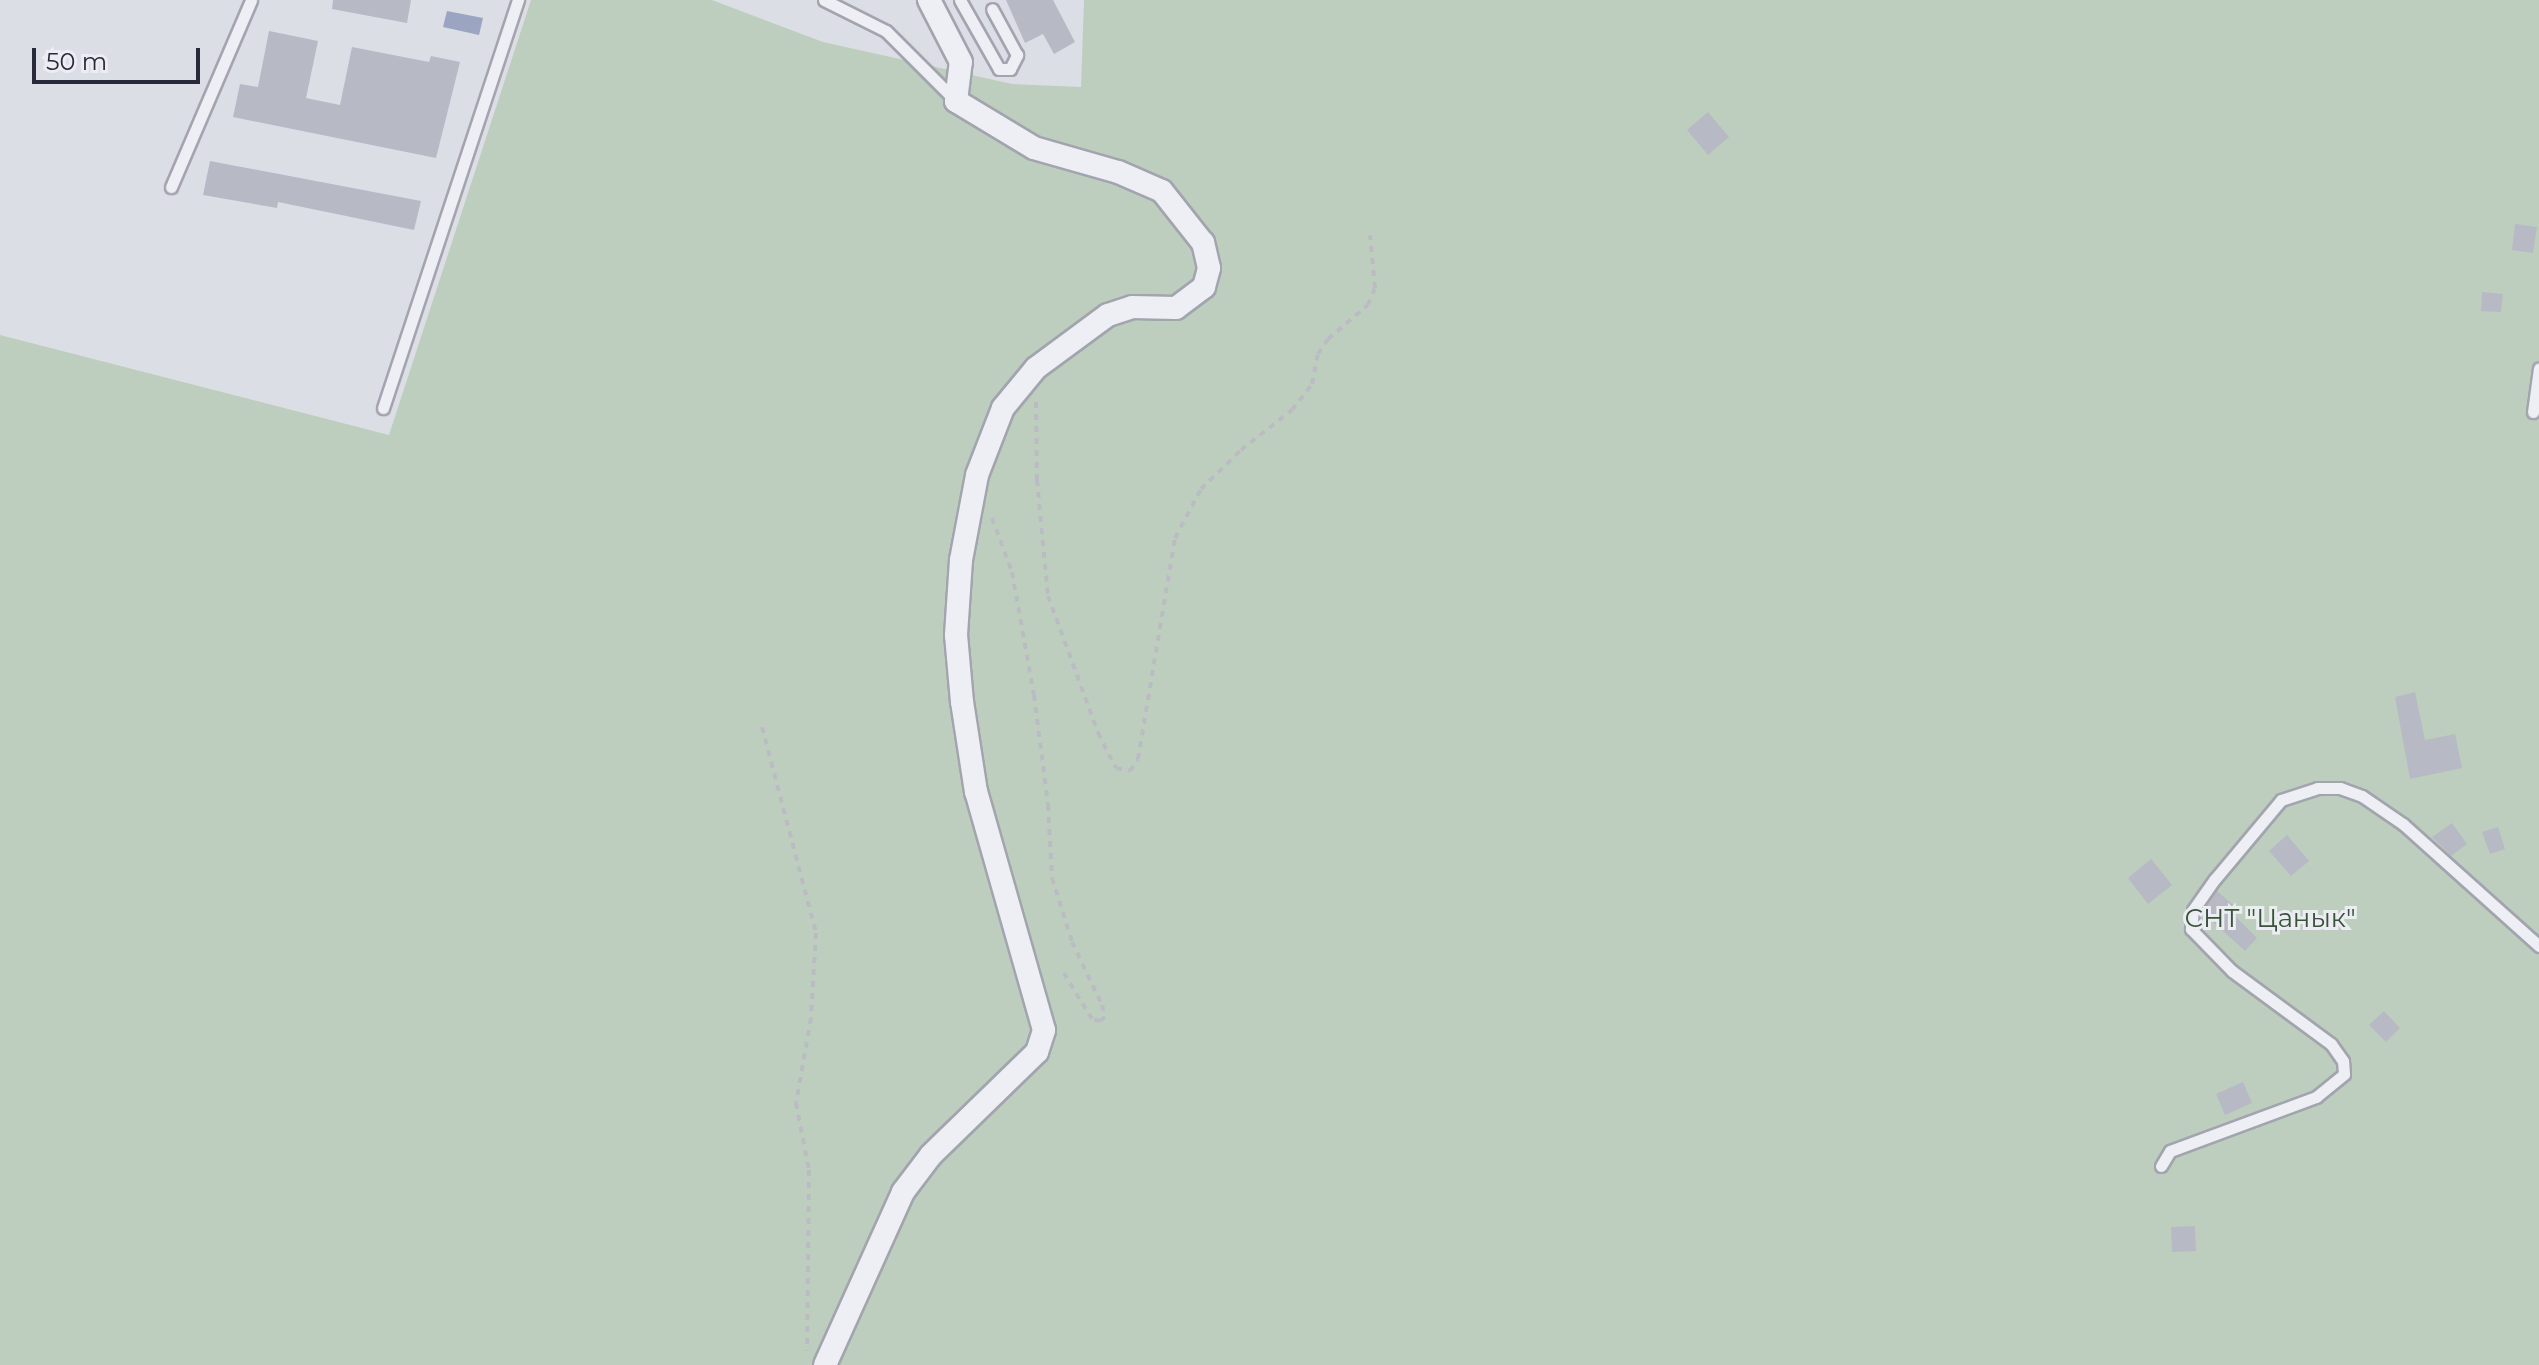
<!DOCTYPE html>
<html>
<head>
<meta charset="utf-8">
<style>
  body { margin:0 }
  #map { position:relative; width:2539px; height:1365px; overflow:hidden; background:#dcdee5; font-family:Montserrat,sans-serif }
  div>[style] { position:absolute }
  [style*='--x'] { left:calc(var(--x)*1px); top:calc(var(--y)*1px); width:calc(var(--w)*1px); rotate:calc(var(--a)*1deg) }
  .green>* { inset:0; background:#becebe }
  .water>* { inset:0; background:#9ba4c1 }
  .building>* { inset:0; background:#b7b9c4 }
  .path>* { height:4px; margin-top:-2px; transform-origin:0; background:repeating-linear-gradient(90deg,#bbbcc3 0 6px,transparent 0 12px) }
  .roads { filter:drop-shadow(2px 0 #a2a4ae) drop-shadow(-2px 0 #a2a4ae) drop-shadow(0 2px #a2a4ae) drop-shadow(0 -2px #a2a4ae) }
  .lane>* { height:11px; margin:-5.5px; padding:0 5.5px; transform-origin:5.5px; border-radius:5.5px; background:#eeeff4 }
  .street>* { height:22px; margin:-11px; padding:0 11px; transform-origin:11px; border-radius:11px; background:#eeeff4 }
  span { translate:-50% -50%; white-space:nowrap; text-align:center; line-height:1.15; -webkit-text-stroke:6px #ebedf3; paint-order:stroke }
  .park-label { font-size:26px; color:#375338 }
  .scale { position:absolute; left:32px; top:48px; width:168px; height:36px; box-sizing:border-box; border:4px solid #282a39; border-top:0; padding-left:10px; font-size:24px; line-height:28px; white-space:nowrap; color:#282a39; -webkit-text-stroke:6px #ebedf3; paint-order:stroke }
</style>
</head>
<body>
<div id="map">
  <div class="green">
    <i style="clip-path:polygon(531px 0,712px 0,823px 42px,1012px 84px,1081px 87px,1084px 0,2539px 0,2539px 1365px,0 1365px,0 335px,389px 435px)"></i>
  </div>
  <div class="water">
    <i style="clip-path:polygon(447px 11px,483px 18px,479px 35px,443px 27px)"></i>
  </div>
  <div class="building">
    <i style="clip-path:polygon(333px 0,411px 0,407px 23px,332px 9px)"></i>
    <i style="clip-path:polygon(1006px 0,1053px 0,1075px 42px,1054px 54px,1043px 34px,1025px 43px)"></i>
    <i style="clip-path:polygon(269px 31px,318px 41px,306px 98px,340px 105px,352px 47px,429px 62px,431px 56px,460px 62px,436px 158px,233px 117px,240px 84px,258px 87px)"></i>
    <i style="clip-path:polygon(1708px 112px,1729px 137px,1708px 155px,1687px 130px)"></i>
    <i style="clip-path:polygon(210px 161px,421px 201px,414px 230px,278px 202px,277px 208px,203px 195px)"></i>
    <i style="clip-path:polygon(2515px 224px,2537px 227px,2533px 253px,2512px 250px)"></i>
    <i style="clip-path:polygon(2482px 292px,2503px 294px,2501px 312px,2481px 311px)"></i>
    <i style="clip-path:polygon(2415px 692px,2425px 740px,2455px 734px,2462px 768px,2410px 779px,2395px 697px)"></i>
    <i style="clip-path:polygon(2452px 823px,2467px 844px,2451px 856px,2432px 837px)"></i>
    <i style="clip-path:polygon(2498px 827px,2505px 849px,2490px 854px,2482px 832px)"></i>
    <i style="clip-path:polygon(2287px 835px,2309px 861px,2291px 876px,2269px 851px)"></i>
    <i style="clip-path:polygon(2151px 859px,2172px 885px,2148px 904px,2128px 878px)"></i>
    <i style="clip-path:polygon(2217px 891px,2240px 911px,2235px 916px,2257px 938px,2245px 951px,2202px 912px)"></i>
    <i style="clip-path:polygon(2384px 1011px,2400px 1028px,2386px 1042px,2369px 1025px)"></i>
    <i style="clip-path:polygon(2243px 1082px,2252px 1103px,2225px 1115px,2216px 1094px)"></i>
    <i style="clip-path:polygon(2195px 1226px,2196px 1251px,2172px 1252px,2171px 1227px)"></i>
  </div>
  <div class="path">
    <i style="--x:1036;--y:402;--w:78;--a:89.3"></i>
    <i style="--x:1037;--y:480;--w:117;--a:84.6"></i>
    <i style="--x:1048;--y:596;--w:146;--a:69.9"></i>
    <i style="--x:1098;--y:733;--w:39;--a:63"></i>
    <i style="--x:1116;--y:768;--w:14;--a:12"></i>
    <i style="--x:1130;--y:771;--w:14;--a:-56"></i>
    <i style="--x:1138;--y:759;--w:224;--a:-80.5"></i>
    <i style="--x:1175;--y:538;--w:55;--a:-62"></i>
    <i style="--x:1201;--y:489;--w:56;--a:-44.3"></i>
    <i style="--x:1241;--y:450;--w:65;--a:-38.1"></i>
    <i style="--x:1292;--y:410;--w:33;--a:-52"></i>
    <i style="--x:1312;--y:384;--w:31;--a:-79"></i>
    <i style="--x:1318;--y:354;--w:18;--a:-56"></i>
    <i style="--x:1328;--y:339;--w:52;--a:-40.4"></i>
    <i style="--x:1368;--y:305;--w:18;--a:-68"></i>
    <i style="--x:1375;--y:288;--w:53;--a:-95.4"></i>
    <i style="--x:992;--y:518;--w:58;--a:69.7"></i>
    <i style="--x:1012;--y:572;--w:125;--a:79.9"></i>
    <i style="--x:1034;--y:695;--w:111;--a:82.7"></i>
    <i style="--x:1048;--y:805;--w:73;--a:86.9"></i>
    <i style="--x:1052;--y:878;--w:67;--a:72.6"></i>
    <i style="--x:1072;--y:942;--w:70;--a:64.5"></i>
    <i style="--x:1102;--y:1005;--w:12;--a:76"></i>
    <i style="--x:1105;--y:1017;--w:6;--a:141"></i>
    <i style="--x:1100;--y:1021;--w:8;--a:-166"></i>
    <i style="--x:1092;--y:1019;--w:57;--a:-121.5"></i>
    <i style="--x:762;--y:727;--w:213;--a:75.3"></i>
    <i style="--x:816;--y:933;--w:85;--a:93.4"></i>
    <i style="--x:811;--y:1018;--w:86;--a:100"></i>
    <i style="--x:796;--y:1103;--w:68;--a:79"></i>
    <i style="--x:809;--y:1170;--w:181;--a:90.6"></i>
  </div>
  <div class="roads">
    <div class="lane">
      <i style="--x:824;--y:0;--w:69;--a:26.6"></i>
      <i style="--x:886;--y:31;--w:99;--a:45"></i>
      <i style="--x:960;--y:0;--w:79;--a:60.5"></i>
      <i style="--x:999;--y:69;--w:11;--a:0"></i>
      <i style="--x:1010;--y:69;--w:16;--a:-63"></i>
      <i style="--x:1017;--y:55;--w:52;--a:-118.5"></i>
      <i style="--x:171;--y:187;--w:203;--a:-66.8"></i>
      <i style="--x:383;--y:408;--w:430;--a:-71.7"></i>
      <i style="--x:2533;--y:412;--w:44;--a:-82.2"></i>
      <i style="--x:2161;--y:1166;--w:17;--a:-59"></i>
      <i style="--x:2170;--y:1151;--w:156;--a:-20.3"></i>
      <i style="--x:2316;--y:1097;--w:36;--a:-39"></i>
      <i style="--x:2344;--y:1074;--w:13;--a:-94"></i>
      <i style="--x:2343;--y:1061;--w:21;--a:-125"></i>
      <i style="--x:2331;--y:1044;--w:123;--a:-143.6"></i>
      <i style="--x:2232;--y:971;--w:59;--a:-134.3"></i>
      <i style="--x:2191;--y:929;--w:19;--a:-84"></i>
      <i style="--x:2193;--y:910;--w:38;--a:-55"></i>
      <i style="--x:2215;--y:879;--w:103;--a:-50.1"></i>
      <i style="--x:2281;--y:800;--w:38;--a:-18"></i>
      <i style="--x:2317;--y:788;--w:23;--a:0"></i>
      <i style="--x:2340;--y:788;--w:23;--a:20"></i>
      <i style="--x:2362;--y:796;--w:50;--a:34.3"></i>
      <i style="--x:2403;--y:824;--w:183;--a:41.9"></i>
    </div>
    <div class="street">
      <i style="--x:825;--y:1365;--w:190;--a:-65.7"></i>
      <i style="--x:903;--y:1192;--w:46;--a:-52.9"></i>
      <i style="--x:931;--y:1155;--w:148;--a:-44.2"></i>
      <i style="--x:1037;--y:1052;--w:23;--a:-72"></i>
      <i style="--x:1044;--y:1030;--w:248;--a:-105.9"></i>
      <i style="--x:976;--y:792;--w:91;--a:-98.8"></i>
      <i style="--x:962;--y:702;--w:67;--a:-95.1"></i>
      <i style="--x:956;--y:635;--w:75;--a:-86.2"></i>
      <i style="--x:961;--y:560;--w:86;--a:-79.3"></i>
      <i style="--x:977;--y:475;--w:72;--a:-68.8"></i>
      <i style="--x:1003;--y:408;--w:52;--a:-50.5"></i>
      <i style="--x:1036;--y:368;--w:89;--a:-36.4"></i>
      <i style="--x:1108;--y:315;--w:25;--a:-18"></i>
      <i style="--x:1132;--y:307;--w:44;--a:1.3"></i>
      <i style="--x:1176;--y:308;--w:35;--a:-37"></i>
      <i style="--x:1204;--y:287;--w:20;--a:-75"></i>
      <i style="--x:1209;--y:268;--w:26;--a:-103"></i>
      <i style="--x:1203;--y:243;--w:66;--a:-128.3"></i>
      <i style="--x:1162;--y:191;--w:48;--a:-156.6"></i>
      <i style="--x:1118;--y:172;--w:87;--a:-164.1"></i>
      <i style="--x:1034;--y:148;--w:91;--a:-148.9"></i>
      <i style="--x:956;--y:101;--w:39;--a:-83"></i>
      <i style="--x:961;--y:62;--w:70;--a:-117.3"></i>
    </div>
  </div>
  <div class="park-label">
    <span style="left:2270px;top:919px">СНТ "Цанык"</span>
  </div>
  <div class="scale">50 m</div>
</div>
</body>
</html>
